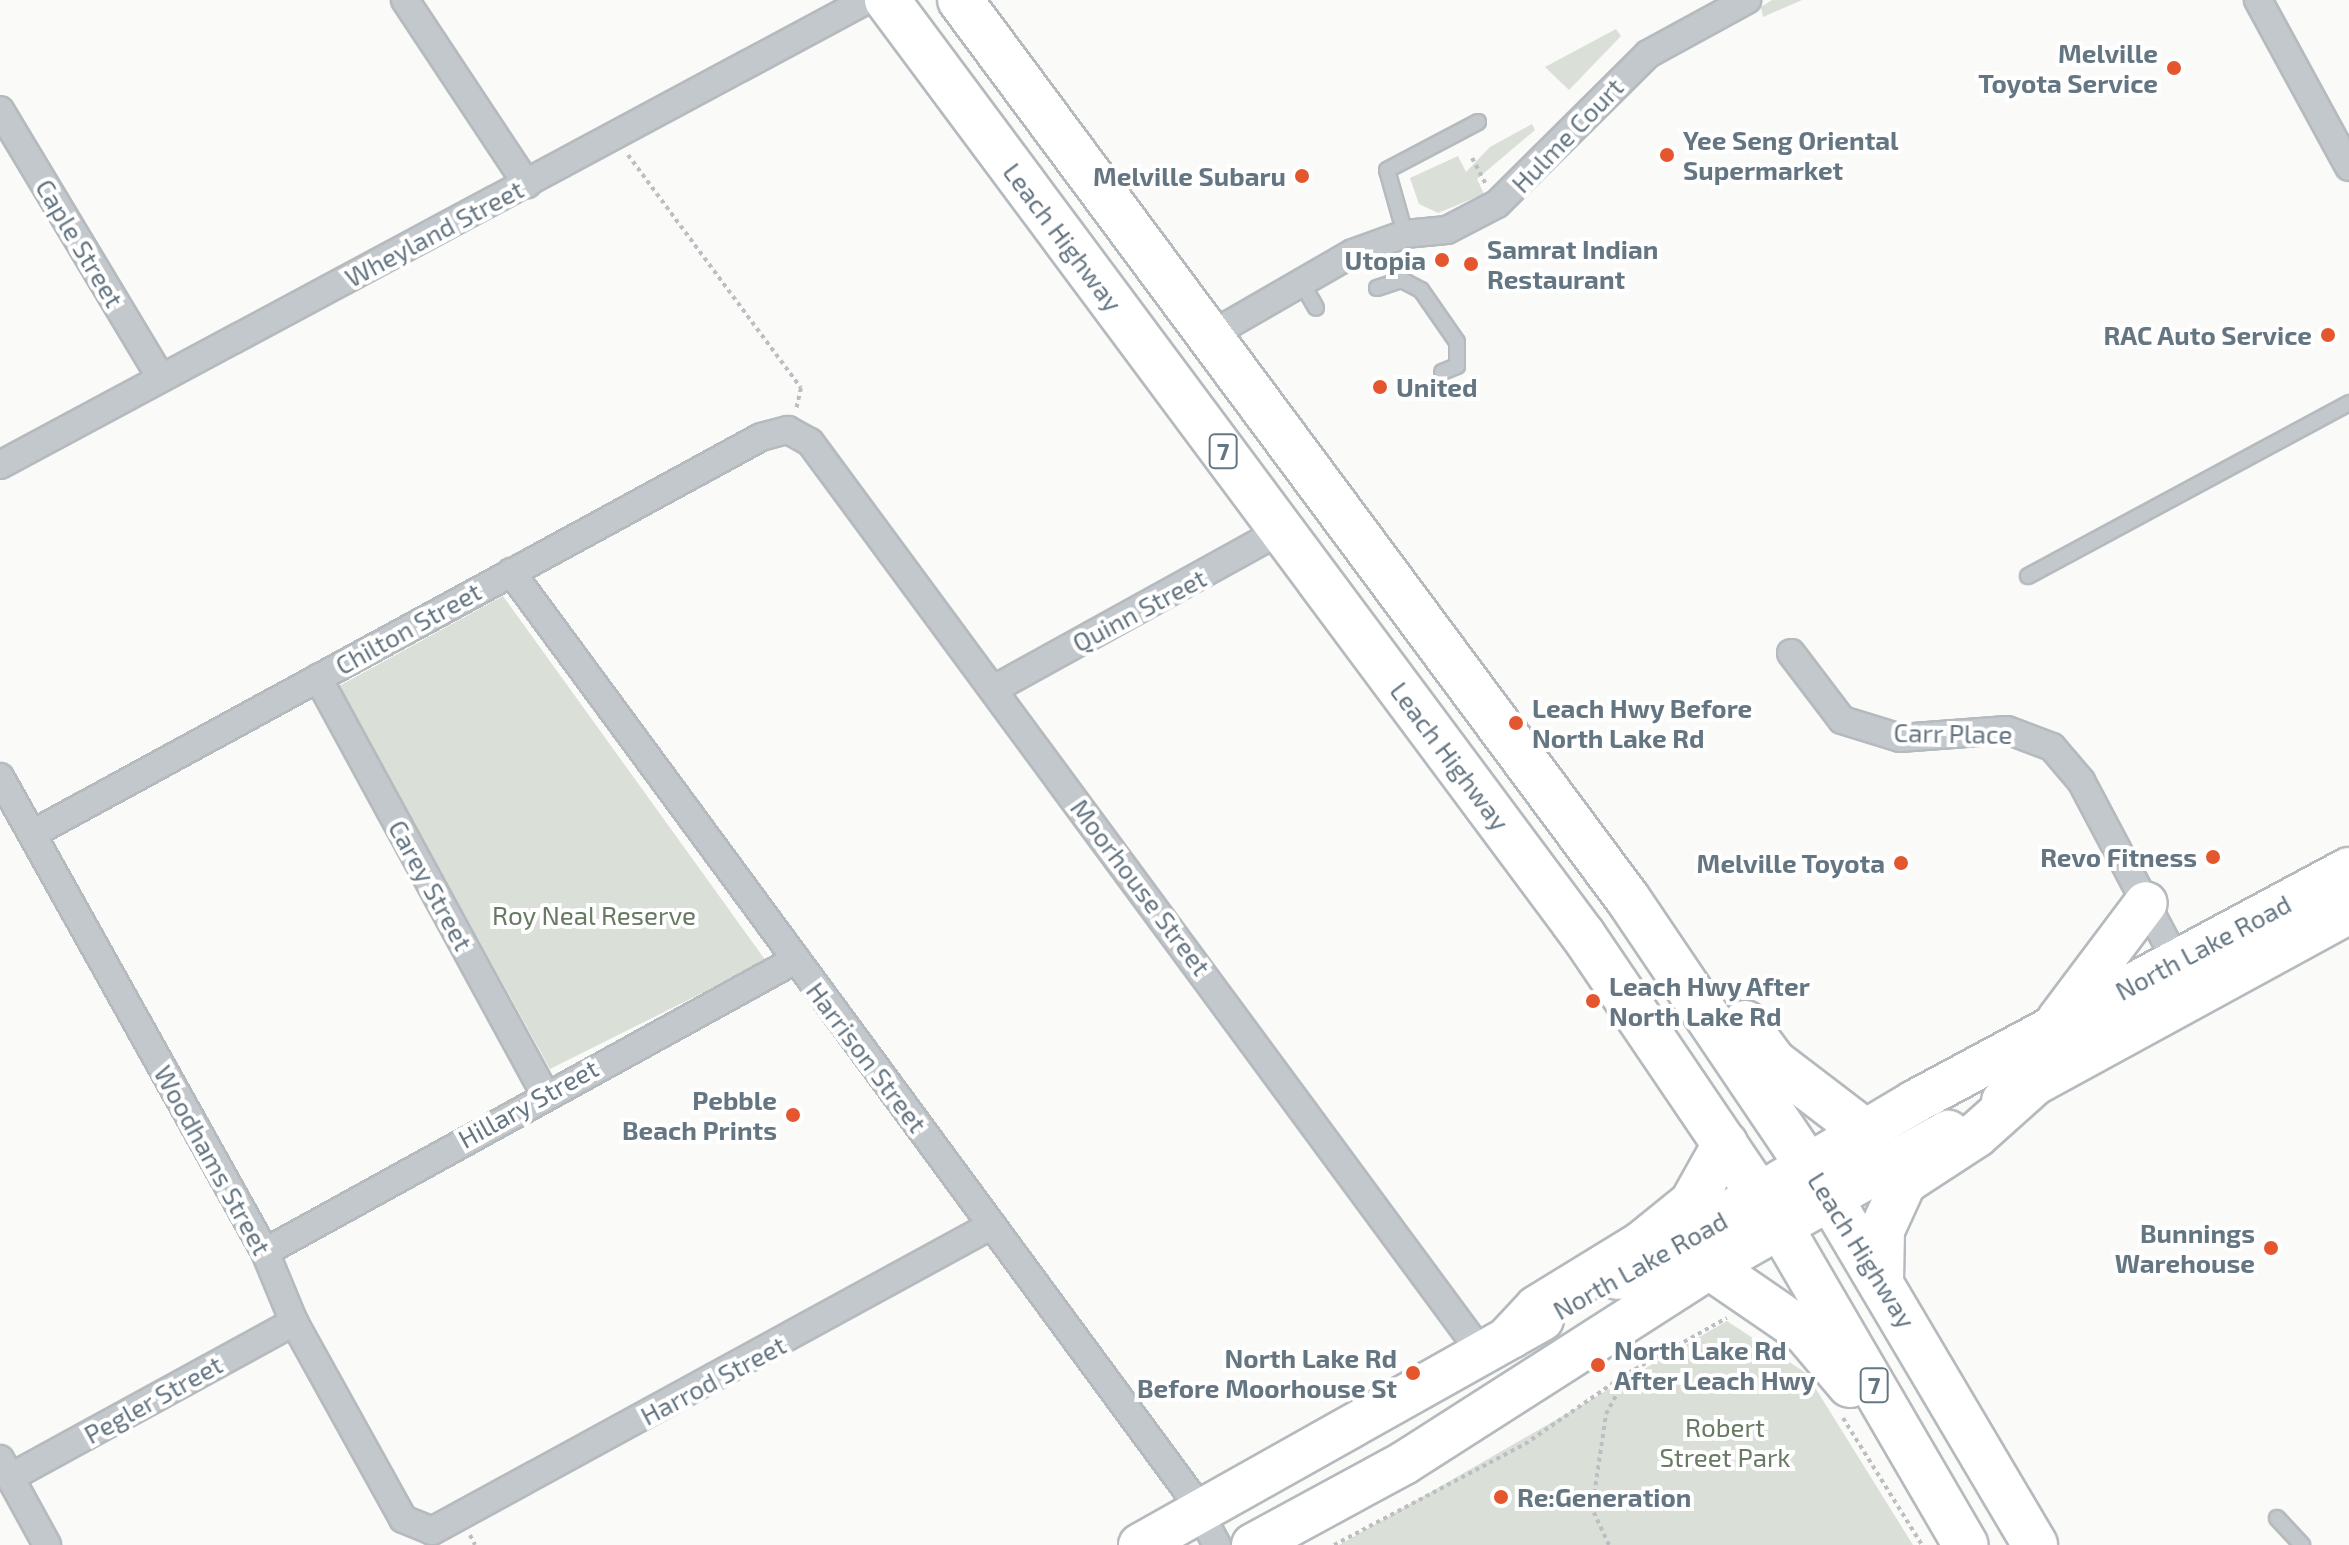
<!DOCTYPE html>
<html>
<head>
<meta charset="utf-8">
<style>
  body { margin:0 }
  #map { position:relative; width:2349px; height:1545px; overflow:hidden; background:#fafaf8; font-family:"Exo 2",sans-serif }
  div>[style] { position:absolute }
  [style*='--x'] { left:calc(var(--x)*1px); top:calc(var(--y)*1px); width:calc(var(--w)*1px); rotate:calc(var(--a)*1deg) }
  .green>* { inset:0; background:#dadfd7 }
  .path>* { height:4px; margin-top:-2px; transform-origin:0; background:repeating-linear-gradient(90deg,#bbbfc2 0 4px,transparent 0 8px) }
  .roads { filter:drop-shadow(2px 0 #b5babe) drop-shadow(-2px 0 #b5babe) drop-shadow(0 2px #b5babe) drop-shadow(0 -2px #b5babe) }
  .service>* { height:14px; margin:-7px; padding:0 7px; transform-origin:7px; border-radius:7px; background:#c3c8cc }
  .minor>* { height:26px; margin:-13px; padding:0 13px; transform-origin:13px; border-radius:13px; background:#c3c8cc }
  .primary>* { height:42px; margin:-21px; padding:0 21px; transform-origin:21px; border-radius:21px; background:#fff }
  .trunk>* { height:44px; margin:-22px; padding:0 22px; transform-origin:22px; border-radius:22px; background:#fff }
  .dots>* { width:22px; height:22px; translate:-50% -50%; box-sizing:border-box; border:4px solid #fff; border-radius:50% }
  span { translate:-50% -50%; white-space:nowrap; text-align:center; line-height:1.15; -webkit-text-stroke:8px #fff; paint-order:stroke }
  .shield-label span { padding:2px 6px; background:#fff; border:2px solid; border-radius:6px; -webkit-text-stroke-width:0 }
  .shield-label { font-size:24px; color:#657683; font-weight:700 }
  .poi-label { font-size:26px; color:#657683; font-weight:700 }
  .right { translate:-100% -50%; text-align:right }
  .left { translate:0 -50%; text-align:left }
  .street-label { font-size:26px; color:#657683 }
  .park-label { font-size:26px; color:#687a64 }
</style>
</head>
<body>
<div id="map">
  <div class="green">
    <i style="clip-path:polygon(1772px 0,1802px 0,1763px 17px,1761px 7px)"></i>
    <i style="clip-path:polygon(1616px 29px,1621px 36px,1569px 90px,1545px 67px)"></i>
    <i style="clip-path:polygon(1532px 124px,1535px 130px,1477px 179px,1484px 194px,1438px 213px,1419px 204px,1410px 178px,1458px 156px,1466px 172px,1490px 147px)"></i>
    <i style="clip-path:polygon(503px 596px,766px 961px,550px 1069px,339px 686px)"></i>
    <i style="clip-path:polygon(1727px 1321px,1806px 1373px,1913px 1545px,1339px 1545px)"></i>
  </div>
  <div class="path">
    <i style="--x:628;--y:155;--w:290;--a:53.4"></i>
    <i style="--x:801;--y:388;--w:22;--a:103"></i>
    <i style="--x:1472;--y:158;--w:30;--a:62"></i>
    <i style="--x:1843;--y:1418;--w:150;--a:58.1"></i>
    <i style="--x:470;--y:1535;--w:11;--a:63"></i>
    <i style="--x:1334;--y:1545;--w:216;--a:-27.9"></i>
    <i style="--x:1525;--y:1444;--w:125;--a:-34.6"></i>
    <i style="--x:1628;--y:1373;--w:113;--a:-29.1"></i>
    <i style="--x:1609;--y:1545;--w:40;--a:-115"></i>
    <i style="--x:1592;--y:1509;--w:96;--a:-81.6"></i>
    <i style="--x:1606;--y:1414;--w:44;--a:-61.7"></i>
  </div>
  <div class="roads">
    <div class="service">
      <i style="--x:1405;--y:234;--w:66;--a:-105.7"></i>
      <i style="--x:1387;--y:170;--w:103;--a:-27.8"></i>
      <i style="--x:1300;--y:280;--w:32;--a:60"></i>
      <i style="--x:1377;--y:288;--w:26;--a:-18"></i>
      <i style="--x:1402;--y:280;--w:21;--a:28"></i>
      <i style="--x:1421;--y:290;--w:63;--a:55.3"></i>
      <i style="--x:1457;--y:342;--w:24;--a:90"></i>
      <i style="--x:1457;--y:366;--w:16;--a:158"></i>
      <i style="--x:2028;--y:576;--w:365;--a:-28.3"></i>
      <i style="--x:2277;--y:1518;--w:37;--a:47"></i>
    </div>
    <div class="minor">
      <i style="--x:405;--y:0;--w:221;--a:56.5"></i>
      <i style="--x:2258;--y:0;--w:190;--a:61.4"></i>
      <i style="--x:0;--y:110;--w:310;--a:59"></i>
      <i style="--x:1209;--y:336;--w:166;--a:-30"></i>
      <i style="--x:1353;--y:253;--w:55;--a:-20.1"></i>
      <i style="--x:1405;--y:234;--w:42;--a:-5.4"></i>
      <i style="--x:1447;--y:230;--w:56;--a:-27.5"></i>
      <i style="--x:1497;--y:204;--w:213;--a:-44.8"></i>
      <i style="--x:1648;--y:54;--w:113;--a:-28.6"></i>
      <i style="--x:0;--y:465;--w:984;--a:-28.21"></i>
      <i style="--x:511;--y:572;--w:1144;--a:53.64"></i>
      <i style="--x:1189;--y:1493;--w:59;--a:61.7"></i>
      <i style="--x:1791;--y:653;--w:84;--a:52.7"></i>
      <i style="--x:1842;--y:720;--w:61;--a:17.2"></i>
      <i style="--x:1900;--y:738;--w:107;--a:-4.3"></i>
      <i style="--x:2007;--y:730;--w:48;--a:20.7"></i>
      <i style="--x:2052;--y:747;--w:45;--a:49.5"></i>
      <i style="--x:2081;--y:781;--w:218;--a:62.1"></i>
      <i style="--x:318;--y:678;--w:472;--a:61.4"></i>
      <i style="--x:994;--y:689;--w:329;--a:-28.9"></i>
      <i style="--x:0;--y:777;--w:544;--a:60.84"></i>
      <i style="--x:265;--y:1252;--w:76;--a:67.5"></i>
      <i style="--x:294;--y:1322;--w:225;--a:61"></i>
      <i style="--x:403;--y:1519;--w:31;--a:22"></i>
      <i style="--x:432;--y:1531;--w:638;--a:-28.65"></i>
      <i style="--x:32;--y:834;--w:830;--a:-28.57"></i>
      <i style="--x:761;--y:437;--w:28;--a:-15"></i>
      <i style="--x:788;--y:430;--w:25;--a:29"></i>
      <i style="--x:810;--y:442;--w:1134;--a:53.6"></i>
      <i style="--x:265;--y:1252;--w:605;--a:-28.85"></i>
      <i style="--x:0;--y:1459;--w:98;--a:61.3"></i>
      <i style="--x:11;--y:1477;--w:323;--a:-28.7"></i>
    </div>
    <div class="primary">
      <i style="--x:2058;--y:1020;--w:146;--a:-53.1"></i>
      <i style="--x:2003;--y:1101;--w:394;--a:-28.6"></i>
      <i style="--x:1618;--y:1278;--w:344;--a:-30.7"></i>
      <i style="--x:1914;--y:1102;--w:493;--a:-28.2"></i>
      <i style="--x:1140;--y:1545;--w:461;--a:-29.3"></i>
      <i style="--x:1253;--y:1545;--w:172;--a:-28.5"></i>
      <i style="--x:1404;--y:1463;--w:363;--a:-32.6"></i>
      <i style="--x:1710;--y:1267;--w:274;--a:-29.6"></i>
    </div>
    <div class="trunk">
      <i style="--x:887;--y:0;--w:1166;--a:53.34"></i>
      <i style="--x:1583;--y:935;--w:351;--a:55.9"></i>
      <i style="--x:1780;--y:1226;--w:369;--a:59.8"></i>
      <i style="--x:960;--y:0;--w:1120;--a:53.39"></i>
      <i style="--x:1628;--y:899;--w:361;--a:56"></i>
      <i style="--x:1830;--y:1198;--w:403;--a:59.4"></i>
      <i style="--x:1745;--y:1023;--w:49;--a:53.4"></i>
      <i style="--x:1774;--y:1062;--w:112;--a:37.4"></i>
      <i style="--x:1710;--y:1267;--w:116;--a:34.5"></i>
      <i style="--x:1806;--y:1333;--w:68;--a:49.8"></i>
      <i style="--x:1881;--y:1281;--w:51;--a:-88.9"></i>
      <i style="--x:1882;--y:1230;--w:53;--a:-65.4"></i>
      <i style="--x:1904;--y:1182;--w:86;--a:-33.1"></i>
      <i style="--x:1976;--y:1135;--w:76;--a:-41.8"></i>
      <i style="--x:1511;--y:1336;--w:38;--a:-47"></i>
      <i style="--x:1537;--y:1308;--w:121;--a:-31.5"></i>
      <i style="--x:1640;--y:1245;--w:67;--a:-38.9"></i>
      <i style="--x:1692;--y:1203;--w:68;--a:-60.8"></i>
    </div>
  </div>
  <div class="dots">
    <i style="left:2174px;top:68px;background:#e4572e"></i>
    <i style="left:1667px;top:155px;background:#e4572e"></i>
    <i style="left:1302px;top:176px;background:#e4572e"></i>
    <i style="left:1442px;top:260px;background:#e4572e"></i>
    <i style="left:1471px;top:264px;background:#e4572e"></i>
    <i style="left:2328px;top:335px;background:#e4572e"></i>
    <i style="left:1380px;top:387px;background:#e4572e"></i>
    <i style="left:1516px;top:723px;background:#e4572e"></i>
    <i style="left:2213px;top:857px;background:#e4572e"></i>
    <i style="left:1901px;top:863px;background:#e4572e"></i>
    <i style="left:1593px;top:1001px;background:#e4572e"></i>
    <i style="left:793px;top:1115px;background:#e4572e"></i>
    <i style="left:2271px;top:1248px;background:#e4572e"></i>
    <i style="left:1598px;top:1365px;background:#e4572e"></i>
    <i style="left:1413px;top:1373px;background:#e4572e"></i>
    <i style="left:1501px;top:1497px;background:#e4572e"></i>
  </div>
  <div class="shield-label">
    <span style="left:1223px;top:451px">7</span>
    <span style="left:1874px;top:1385px">7</span>
  </div>
  <div class="poi-label">
    <span class="right" style="left:2158px;top:68px">Melville<br>Toyota Service</span>
    <span class="left" style="left:1683px;top:155px">Yee Seng Oriental<br>Supermarket</span>
    <span class="right" style="left:1286px;top:176px">Melville Subaru</span>
    <span class="left" style="left:1487px;top:264px">Samrat Indian<br>Restaurant</span>
    <span class="right" style="left:1426px;top:260px">Utopia</span>
    <span class="right" style="left:2312px;top:335px">RAC Auto Service</span>
    <span class="left" style="left:1396px;top:387px">United</span>
    <span class="left" style="left:1532px;top:723px">Leach Hwy Before<br>North Lake Rd</span>
    <span class="right" style="left:2197px;top:857px">Revo Fitness</span>
    <span class="right" style="left:1885px;top:863px">Melville Toyota</span>
    <span class="left" style="left:1609px;top:1001px">Leach Hwy After<br>North Lake Rd</span>
    <span class="right" style="left:777px;top:1115px">Pebble<br>Beach Prints</span>
    <span class="right" style="left:2255px;top:1248px">Bunnings<br>Warehouse</span>
    <span class="left" style="left:1614px;top:1365px">North Lake Rd<br>After Leach Hwy</span>
    <span class="right" style="left:1397px;top:1373px">North Lake Rd<br>Before Moorhouse St</span>
    <span class="left" style="left:1517px;top:1497px">Re:Generation</span>
  </div>
  <div class="street-label">
    <span style="left:1567px;top:135px;rotate:-46deg">Hulme Court</span>
    <span style="left:434px;top:233px;rotate:-28deg">Wheyland Street</span>
    <span style="left:1063px;top:237px;rotate:53deg">Leach Highway</span>
    <span style="left:80px;top:243px;rotate:59deg">Caple Street</span>
    <span style="left:1139px;top:610px;rotate:-28deg">Quinn Street</span>
    <span style="left:408px;top:628px;rotate:-29deg">Chilton Street</span>
    <span style="left:1953px;top:733px;rotate:1deg">Carr Place</span>
    <span style="left:1450px;top:756px;rotate:53deg">Leach Highway</span>
    <span style="left:431px;top:885px;rotate:61deg">Carey Street</span>
    <span style="left:1141px;top:887px;rotate:53deg">Moorhouse Street</span>
    <span style="left:2203px;top:947px;rotate:-28deg">North Lake Road</span>
    <span style="left:867px;top:1057px;rotate:53deg">Harrison Street</span>
    <span style="left:528px;top:1103px;rotate:-29deg">Hillary Street</span>
    <span style="left:213px;top:1160px;rotate:61deg">Woodhams Street</span>
    <span style="left:1862px;top:1250px;rotate:58deg">Leach Highway</span>
    <span style="left:1640px;top:1265px;rotate:-29deg">North Lake Road</span>
    <span style="left:713px;top:1380px;rotate:-28deg">Harrod Street</span>
    <span style="left:153px;top:1399px;rotate:-29deg">Pegler Street</span>
  </div>
  <div class="park-label">
    <span style="left:594px;top:915px">Roy Neal Reserve</span>
    <span style="left:1725px;top:1442px">Robert<br>Street Park</span>
  </div>
</div>
</body>
</html>
